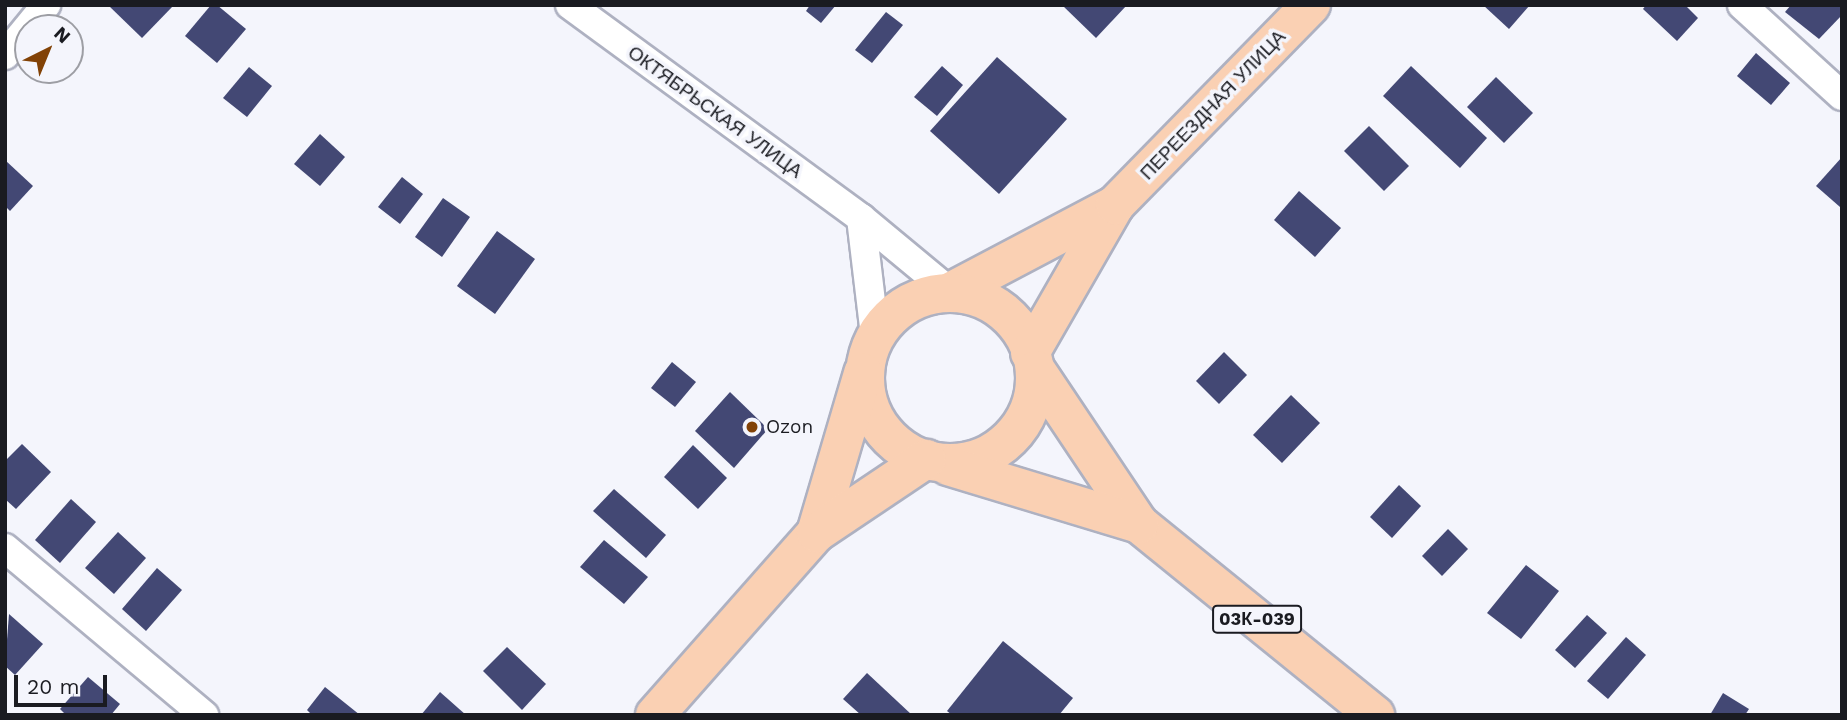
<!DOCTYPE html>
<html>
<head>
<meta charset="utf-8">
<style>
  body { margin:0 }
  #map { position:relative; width:1847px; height:720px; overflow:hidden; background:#f4f5fc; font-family:"Work Sans",sans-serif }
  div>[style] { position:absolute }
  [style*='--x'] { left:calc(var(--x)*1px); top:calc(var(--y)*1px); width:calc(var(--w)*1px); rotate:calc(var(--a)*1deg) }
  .building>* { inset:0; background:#434874 }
  .roads { filter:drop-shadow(2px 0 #aeb1c1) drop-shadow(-2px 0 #aeb1c1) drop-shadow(0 2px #aeb1c1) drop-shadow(0 -2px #aeb1c1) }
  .minor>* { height:28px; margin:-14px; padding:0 14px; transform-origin:14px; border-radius:14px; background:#fff }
  .primary>* { height:38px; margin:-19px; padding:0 19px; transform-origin:19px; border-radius:19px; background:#fad0b3 }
  .primary>.ring { margin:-19px; padding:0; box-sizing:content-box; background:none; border:38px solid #fad0b3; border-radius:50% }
  .dots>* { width:19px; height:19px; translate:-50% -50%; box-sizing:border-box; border:4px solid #f4f5fc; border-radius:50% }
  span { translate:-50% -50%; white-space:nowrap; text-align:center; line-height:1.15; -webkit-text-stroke:7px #f4f5fc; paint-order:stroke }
  .shield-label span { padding:2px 5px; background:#f4f5fc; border:2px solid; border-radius:5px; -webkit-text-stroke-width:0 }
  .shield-label { font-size:18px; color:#1a1b21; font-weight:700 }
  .street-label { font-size:19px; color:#1a1b21 }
  .poi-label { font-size:19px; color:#1a1b21 }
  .left { translate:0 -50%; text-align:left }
  .frame { position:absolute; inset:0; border:7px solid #1a1b21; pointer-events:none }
  .north { position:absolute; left:14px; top:14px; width:70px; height:70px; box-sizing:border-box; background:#f4f5fc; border:2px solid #9d9ea4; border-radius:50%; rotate:43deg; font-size:19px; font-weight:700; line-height:28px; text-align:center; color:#1a1b21 }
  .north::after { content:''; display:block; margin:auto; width:24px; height:32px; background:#824206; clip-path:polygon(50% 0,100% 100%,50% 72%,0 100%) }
  .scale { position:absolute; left:14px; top:675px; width:93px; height:32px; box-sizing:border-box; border:4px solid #1a1b21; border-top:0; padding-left:9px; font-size:21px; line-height:24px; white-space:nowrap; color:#1a1b21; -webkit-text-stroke:5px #f4f5fc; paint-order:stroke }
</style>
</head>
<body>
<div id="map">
  <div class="building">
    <i style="clip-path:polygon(108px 5px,174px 5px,142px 38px)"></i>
    <i style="clip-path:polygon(211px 5px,217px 5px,246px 29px,217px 63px,185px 36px)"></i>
    <i style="clip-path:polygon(810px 5px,836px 5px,821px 23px,806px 11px)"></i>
    <i style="clip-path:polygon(1062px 5px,1127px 5px,1096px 38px)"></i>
    <i style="clip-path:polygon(1483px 5px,1530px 5px,1509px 29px)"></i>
    <i style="clip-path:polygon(1646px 5px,1685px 5px,1698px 18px,1677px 41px,1643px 9px)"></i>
    <i style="clip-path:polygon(1791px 5px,1842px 5px,1842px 15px,1819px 39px,1785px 12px)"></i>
    <i style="clip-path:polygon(886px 12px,903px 25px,872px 63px,855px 50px)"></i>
    <i style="clip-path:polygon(1756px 53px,1790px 83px,1771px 105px,1737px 76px)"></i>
    <i style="clip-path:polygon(997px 57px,1067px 119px,999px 194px,930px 131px)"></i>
    <i style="clip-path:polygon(942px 66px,963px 85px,937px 116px,914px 97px)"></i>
    <i style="clip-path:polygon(1411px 66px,1487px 138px,1460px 168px,1383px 96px)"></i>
    <i style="clip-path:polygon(249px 67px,272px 86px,247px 117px,223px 98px)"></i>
    <i style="clip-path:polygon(1496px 77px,1533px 113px,1504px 143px,1467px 107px)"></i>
    <i style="clip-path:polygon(1369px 126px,1409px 166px,1384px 191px,1344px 151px)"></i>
    <i style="clip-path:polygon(320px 134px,345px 157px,320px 186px,294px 164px)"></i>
    <i style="clip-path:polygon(1842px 157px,1842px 205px,1840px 207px,1816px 186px)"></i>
    <i style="clip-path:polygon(5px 160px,33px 186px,10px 211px,5px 206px)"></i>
    <i style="clip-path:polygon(402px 177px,423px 194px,400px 224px,378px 207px)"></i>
    <i style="clip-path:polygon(1299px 191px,1341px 228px,1315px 257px,1274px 220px)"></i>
    <i style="clip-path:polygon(443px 198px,470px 217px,442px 257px,415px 237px)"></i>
    <i style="clip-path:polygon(497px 231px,535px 259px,495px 314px,457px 286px)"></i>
    <i style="clip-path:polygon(1224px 352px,1247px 375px,1219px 404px,1196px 381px)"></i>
    <i style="clip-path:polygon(672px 362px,696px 382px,675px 407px,651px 388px)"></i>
    <i style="clip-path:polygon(730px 392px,768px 429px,734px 468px,695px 431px)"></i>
    <i style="clip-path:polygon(1291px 395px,1320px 423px,1282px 463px,1253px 435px)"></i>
    <i style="clip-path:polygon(22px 444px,51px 472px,16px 509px,5px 499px,5px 461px)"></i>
    <i style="clip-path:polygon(693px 445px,727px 478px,698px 509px,664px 477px)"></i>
    <i style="clip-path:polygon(1399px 485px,1421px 506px,1392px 538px,1370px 517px)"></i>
    <i style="clip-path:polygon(614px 489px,666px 535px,646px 558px,593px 511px)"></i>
    <i style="clip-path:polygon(71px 499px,96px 522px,60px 563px,35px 540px)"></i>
    <i style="clip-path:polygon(1448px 529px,1468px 549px,1442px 576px,1422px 556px)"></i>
    <i style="clip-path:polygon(118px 532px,146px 558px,114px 594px,85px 568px)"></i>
    <i style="clip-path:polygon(604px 540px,648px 577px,624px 604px,580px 567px)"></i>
    <i style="clip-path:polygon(1526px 565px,1559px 591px,1521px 639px,1487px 613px)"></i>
    <i style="clip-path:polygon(157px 568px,182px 590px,146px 631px,122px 609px)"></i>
    <i style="clip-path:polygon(9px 614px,43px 644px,15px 675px,5px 666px)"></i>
    <i style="clip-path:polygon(1587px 615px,1607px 633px,1575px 668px,1555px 650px)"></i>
    <i style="clip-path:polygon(1626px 637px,1646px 655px,1608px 699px,1587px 681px)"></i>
    <i style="clip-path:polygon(1003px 641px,1073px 698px,1059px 715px,952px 715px,947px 711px)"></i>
    <i style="clip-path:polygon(507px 647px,546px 684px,522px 710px,483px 671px)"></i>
    <i style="clip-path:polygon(867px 673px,912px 715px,861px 715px,843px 699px)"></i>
    <i style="clip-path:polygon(88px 677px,120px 704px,111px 715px,66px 715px,60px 709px)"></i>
    <i style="clip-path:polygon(325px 687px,360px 715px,312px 715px,307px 710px)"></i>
    <i style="clip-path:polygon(440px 692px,466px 715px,421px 715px)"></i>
    <i style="clip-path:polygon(1723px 693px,1749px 709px,1745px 715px,1710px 715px)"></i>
  </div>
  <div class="roads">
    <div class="minor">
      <i style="--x:570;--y:5;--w:361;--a:36.2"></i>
      <i style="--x:861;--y:218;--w:116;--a:39.7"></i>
      <i style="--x:1742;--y:5;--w:135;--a:42.3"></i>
      <i style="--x:5;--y:55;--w:65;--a:-50.6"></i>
      <i style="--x:861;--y:218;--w:119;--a:83.2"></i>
      <i style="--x:5;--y:548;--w:260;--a:40"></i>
    </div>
    <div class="primary">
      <i style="--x:950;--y:292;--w:187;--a:-27.8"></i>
      <i class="ring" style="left:865px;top:293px;width:132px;height:132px"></i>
      <i style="--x:1030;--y:353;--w:171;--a:-60.1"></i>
      <i style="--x:1115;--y:205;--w:280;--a:-45.6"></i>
      <i style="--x:1036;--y:370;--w:185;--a:56.2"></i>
      <i style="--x:1139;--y:524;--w:304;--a:39"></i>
      <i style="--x:948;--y:466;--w:200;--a:16.9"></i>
      <i style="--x:816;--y:533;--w:167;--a:-73.6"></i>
      <i style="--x:655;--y:715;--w:243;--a:-48.5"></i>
      <i style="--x:816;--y:533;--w:133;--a:-33.9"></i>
    </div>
  </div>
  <div class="dots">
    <i style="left:752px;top:427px;background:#824206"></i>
  </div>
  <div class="shield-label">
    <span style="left:1257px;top:619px">03К-039</span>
  </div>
  <div class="street-label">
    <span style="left:1213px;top:105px;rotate:-46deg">ПЕРЕЕЗДНАЯ УЛИЦА</span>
    <span style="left:715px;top:112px;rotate:36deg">ОКТЯБРЬСКАЯ УЛИЦА</span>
  </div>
  <div class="poi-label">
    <span class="left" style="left:766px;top:427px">Ozon</span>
  </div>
  <div class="frame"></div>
  <div class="north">N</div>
  <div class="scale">20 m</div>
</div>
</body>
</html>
